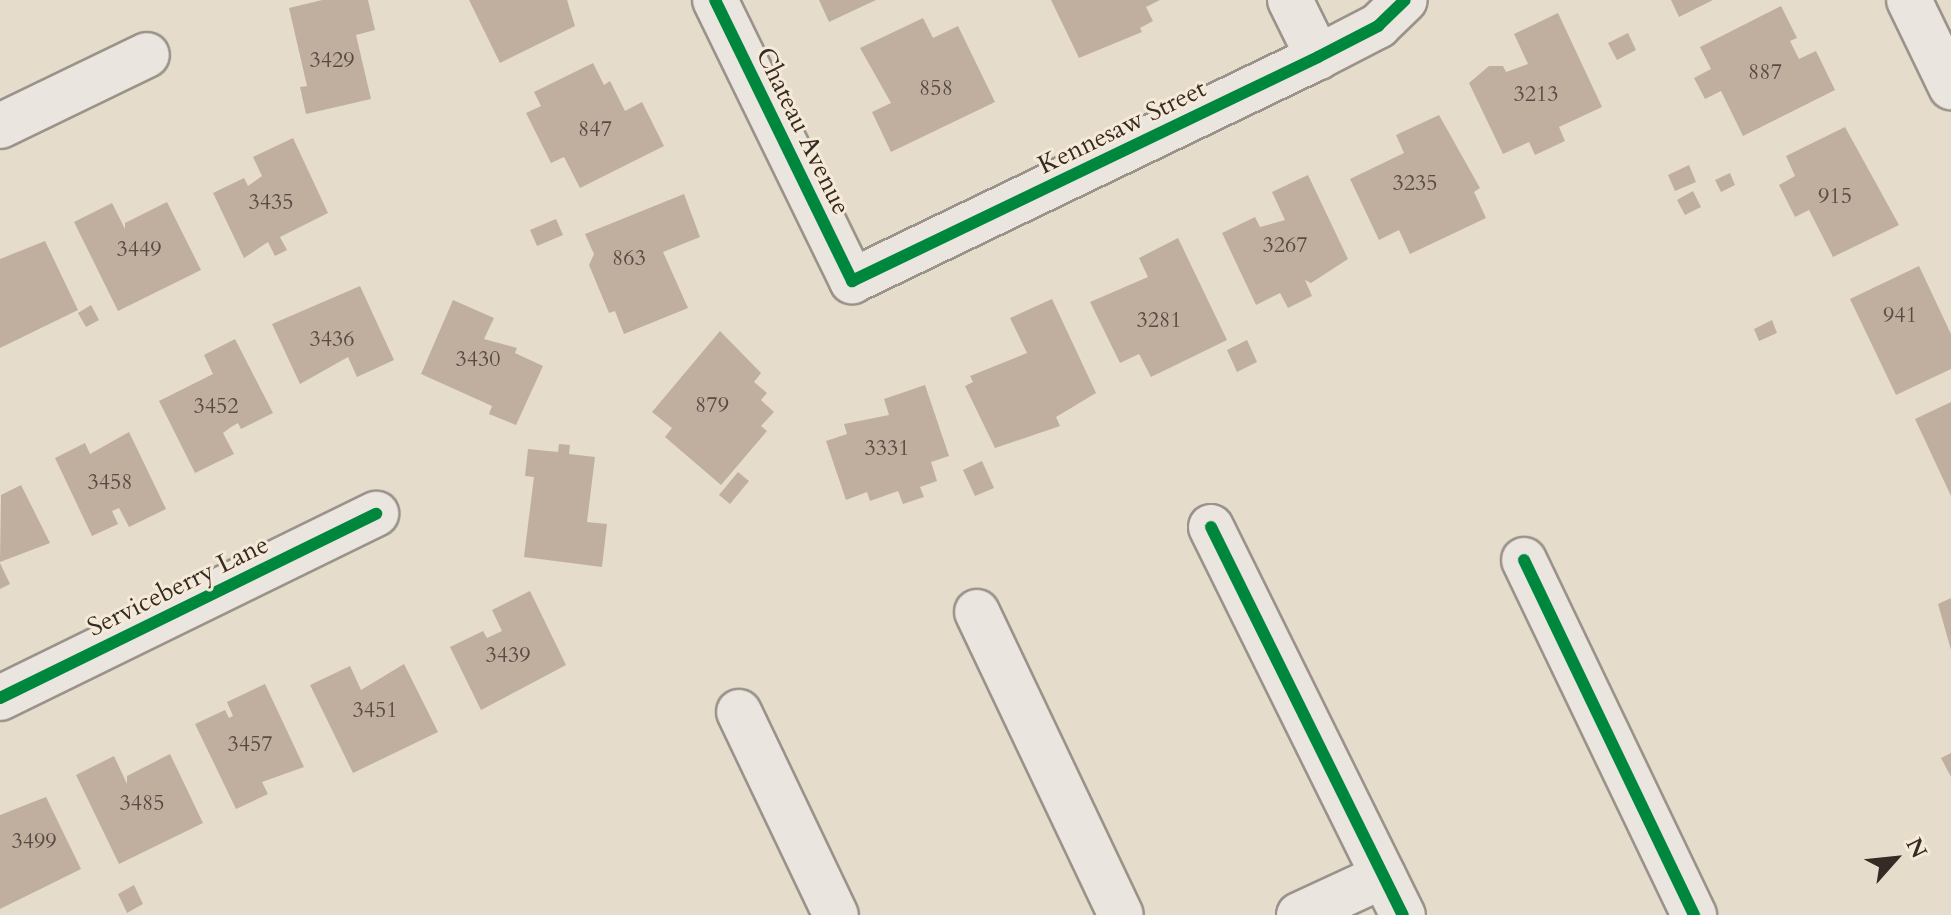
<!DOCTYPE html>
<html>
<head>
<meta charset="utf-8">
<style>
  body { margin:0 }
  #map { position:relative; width:1951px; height:915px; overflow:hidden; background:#e6dccc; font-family:Cardo,serif }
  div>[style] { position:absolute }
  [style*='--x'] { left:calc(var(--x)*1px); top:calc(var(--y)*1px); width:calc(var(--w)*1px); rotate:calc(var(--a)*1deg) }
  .building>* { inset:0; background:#c0af9f }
  .roads { filter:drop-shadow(2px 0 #9a938a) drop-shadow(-2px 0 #9a938a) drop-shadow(0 2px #9a938a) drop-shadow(0 -2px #9a938a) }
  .minor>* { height:44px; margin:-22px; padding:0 22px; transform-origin:22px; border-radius:22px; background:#eae5de }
  .cycleway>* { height:12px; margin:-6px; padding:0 6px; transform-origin:6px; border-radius:6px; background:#00873e }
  span { translate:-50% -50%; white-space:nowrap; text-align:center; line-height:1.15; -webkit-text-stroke:6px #f5ead7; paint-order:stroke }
  .number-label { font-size:22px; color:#584b44 }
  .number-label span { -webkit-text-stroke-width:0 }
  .street-label { font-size:26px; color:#362a25 }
  .north { position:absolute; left:1855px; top:819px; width:80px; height:80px; -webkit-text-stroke:6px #f5ead7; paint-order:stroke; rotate:63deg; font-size:22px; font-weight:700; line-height:32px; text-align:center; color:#362a25 }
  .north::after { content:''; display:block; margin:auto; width:28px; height:36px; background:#362a25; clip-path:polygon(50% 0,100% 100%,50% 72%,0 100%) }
</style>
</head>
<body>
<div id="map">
  <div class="building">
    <i style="clip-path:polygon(322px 0,368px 0,375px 30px,356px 35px,371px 99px,306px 114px,300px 87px,307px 86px,289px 8px)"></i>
    <i style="clip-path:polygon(469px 0,567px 0,575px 26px,500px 63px)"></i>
    <i style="clip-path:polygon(819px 0,876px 0,829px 22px)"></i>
    <i style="clip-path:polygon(1051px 0,1160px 0,1146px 7px,1153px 21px,1140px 28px,1142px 32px,1079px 58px)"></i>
    <i style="clip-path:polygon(1671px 0,1713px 0,1679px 17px)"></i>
    <i style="clip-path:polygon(1781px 6px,1797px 38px,1790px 41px,1799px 59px,1816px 51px,1835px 90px,1743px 136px,1721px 91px,1705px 99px,1694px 78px,1711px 69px,1700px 47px)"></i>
    <i style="clip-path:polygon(1558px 13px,1602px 107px,1559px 127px,1565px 141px,1535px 155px,1529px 142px,1503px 154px,1469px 83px,1489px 66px,1503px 66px,1506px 72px,1528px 64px,1514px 34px)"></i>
    <i style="clip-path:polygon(923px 18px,933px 38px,958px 26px,995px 102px,891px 152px,872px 112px,891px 103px,860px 48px)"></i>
    <i style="clip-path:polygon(1628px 33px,1636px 50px,1617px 60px,1608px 43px)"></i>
    <i style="clip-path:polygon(593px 63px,604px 85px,610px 81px,625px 111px,642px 102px,664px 146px,580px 188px,564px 157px,551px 163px,526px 113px,541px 106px,534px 92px)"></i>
    <i style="clip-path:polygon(1439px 115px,1480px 188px,1474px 192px,1486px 218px,1410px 254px,1399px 230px,1379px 240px,1350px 179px,1404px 153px,1396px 135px)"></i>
    <i style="clip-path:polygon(1845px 127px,1899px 225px,1833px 257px,1809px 210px,1795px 217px,1779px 185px,1795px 176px,1786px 156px)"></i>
    <i style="clip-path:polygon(293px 138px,328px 213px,280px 237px,287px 250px,275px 256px,268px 242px,244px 258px,213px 193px,244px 178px,248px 186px,262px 176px,253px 157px)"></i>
    <i style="clip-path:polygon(1689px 165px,1696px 182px,1675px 191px,1668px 175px)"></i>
    <i style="clip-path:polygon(1730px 173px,1735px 185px,1721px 192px,1715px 180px)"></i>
    <i style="clip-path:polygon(1308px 175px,1348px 259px,1311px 283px,1305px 280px,1312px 296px,1288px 308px,1280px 293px,1256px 305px,1222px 233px,1255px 217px,1260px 227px,1285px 220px,1272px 192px)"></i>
    <i style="clip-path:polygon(1693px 191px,1701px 207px,1685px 215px,1677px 200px)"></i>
    <i style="clip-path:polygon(684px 194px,700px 237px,663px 252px,688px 308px,624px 334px,615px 311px,609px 313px,589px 265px,594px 254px,585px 234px)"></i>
    <i style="clip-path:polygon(167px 202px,201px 270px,118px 311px,74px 222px,112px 203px,125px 229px,125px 223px)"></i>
    <i style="clip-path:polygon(556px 219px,563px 235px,537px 246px,530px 230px)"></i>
    <i style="clip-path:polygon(1178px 238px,1227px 340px,1151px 377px,1139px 354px,1120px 363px,1090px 302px,1148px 277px,1139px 258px)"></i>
    <i style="clip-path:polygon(45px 241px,78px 310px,0 348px,0 259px)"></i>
    <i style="clip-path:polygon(1919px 266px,1951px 334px,1951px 369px,1896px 395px,1850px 299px)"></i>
    <i style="clip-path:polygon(360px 286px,394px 360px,357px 377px,348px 357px,300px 384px,272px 324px)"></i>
    <i style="clip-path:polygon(1052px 299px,1096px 393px,1056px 417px,1060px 426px,995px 448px,965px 386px,973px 382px,970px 376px,1027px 353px,1010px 318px)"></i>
    <i style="clip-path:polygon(453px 300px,494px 318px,484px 339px,517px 348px,515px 353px,543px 366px,516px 425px,489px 414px,492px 406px,421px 374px)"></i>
    <i style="clip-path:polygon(91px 305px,99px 320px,86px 327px,78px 313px)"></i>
    <i style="clip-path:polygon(1772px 320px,1777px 333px,1759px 341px,1754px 329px)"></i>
    <i style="clip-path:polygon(720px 331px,761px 373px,754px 382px,767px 393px,761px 400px,774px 412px,761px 426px,767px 431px,721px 485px,665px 437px,672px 428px,652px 412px)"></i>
    <i style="clip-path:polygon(235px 339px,273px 413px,241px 429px,238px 423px,231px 427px,223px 433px,234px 454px,195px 473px,159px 401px,213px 374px,204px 355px)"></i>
    <i style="clip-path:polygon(1247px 340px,1257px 362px,1237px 372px,1227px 350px)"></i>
    <i style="clip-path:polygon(925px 385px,949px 456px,931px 462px,937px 481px,920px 487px,924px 497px,903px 504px,898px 491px,870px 501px,867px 492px,846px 500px,826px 441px,847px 434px,844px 424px,889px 415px,884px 399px)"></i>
    <i style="clip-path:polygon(1951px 402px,1951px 496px,1915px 419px)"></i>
    <i style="clip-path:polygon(129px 432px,166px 509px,129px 527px,119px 508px,112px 511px,118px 524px,92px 536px,55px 458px,85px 443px,90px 454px)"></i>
    <i style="clip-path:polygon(559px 444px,570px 445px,569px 454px,595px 457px,587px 522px,607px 524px,602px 567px,524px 557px,534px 477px,525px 476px,528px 449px,558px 452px)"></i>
    <i style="clip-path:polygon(982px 461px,994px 488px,975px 496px,963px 470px)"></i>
    <i style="clip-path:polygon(738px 472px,749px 481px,730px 504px,719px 495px)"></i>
    <i style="clip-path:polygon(21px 485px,50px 543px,0 562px,1px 495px)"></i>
    <i style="clip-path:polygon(0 563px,10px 584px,0 589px)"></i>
    <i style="clip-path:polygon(530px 591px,566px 665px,481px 710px,450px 647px,483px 631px,487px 638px,502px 631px,492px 610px)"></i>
    <i style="clip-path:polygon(1951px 598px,1951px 650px,1938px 604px)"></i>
    <i style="clip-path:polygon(404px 664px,438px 732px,353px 773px,310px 685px,350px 666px,361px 690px)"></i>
    <i style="clip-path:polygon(265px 684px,304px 767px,262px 782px,268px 794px,236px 809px,195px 724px,225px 710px,229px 718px,233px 716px,227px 702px)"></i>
    <i style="clip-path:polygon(1951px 753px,1951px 777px,1941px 758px)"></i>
    <i style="clip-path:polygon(170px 754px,203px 823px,119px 864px,76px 775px,114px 756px,127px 784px,127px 776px)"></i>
    <i style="clip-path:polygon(46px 797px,81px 869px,0 909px,0 815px)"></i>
    <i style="clip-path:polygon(134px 885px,143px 904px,127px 913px,118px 894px)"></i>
  </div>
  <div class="roads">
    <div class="minor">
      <i style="--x:715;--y:0;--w:313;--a:64"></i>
      <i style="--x:852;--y:281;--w:517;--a:-25.67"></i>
      <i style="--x:1318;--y:57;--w:68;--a:-27.3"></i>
      <i style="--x:1378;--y:26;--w:37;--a:-44"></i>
      <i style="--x:1290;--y:0;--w:64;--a:63.8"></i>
      <i style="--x:1909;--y:0;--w:97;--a:64.2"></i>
      <i style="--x:0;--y:126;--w:163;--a:-25.8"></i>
      <i style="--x:1211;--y:527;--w:433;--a:63.7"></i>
      <i style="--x:1524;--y:560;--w:394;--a:64.4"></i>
      <i style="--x:977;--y:612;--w:335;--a:64.6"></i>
      <i style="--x:0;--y:698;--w:419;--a:-26.1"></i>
      <i style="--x:739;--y:712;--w:225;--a:64.5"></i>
      <i style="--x:1299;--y:915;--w:93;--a:-24.9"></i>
    </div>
  </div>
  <div class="cycleway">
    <i style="--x:715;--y:0;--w:313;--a:64"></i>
    <i style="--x:852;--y:281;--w:517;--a:-25.67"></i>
    <i style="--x:1318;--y:57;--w:68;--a:-27.3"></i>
    <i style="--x:1378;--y:26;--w:37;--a:-44"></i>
    <i style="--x:1211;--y:527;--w:433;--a:63.7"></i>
    <i style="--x:1524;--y:560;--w:394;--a:64.4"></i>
    <i style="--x:0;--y:698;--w:419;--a:-26.1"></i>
  </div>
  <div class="number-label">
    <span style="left:332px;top:61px">3429</span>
    <span style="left:1765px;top:73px">887</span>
    <span style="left:936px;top:89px">858</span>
    <span style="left:1536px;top:95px">3213</span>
    <span style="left:595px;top:130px">847</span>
    <span style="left:1415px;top:184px">3235</span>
    <span style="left:1835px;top:197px">915</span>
    <span style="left:271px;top:203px">3435</span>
    <span style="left:1285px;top:246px">3267</span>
    <span style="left:139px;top:250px">3449</span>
    <span style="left:629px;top:259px">863</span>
    <span style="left:1900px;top:316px">941</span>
    <span style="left:1159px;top:321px">3281</span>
    <span style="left:332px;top:340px">3436</span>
    <span style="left:478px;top:360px">3430</span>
    <span style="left:712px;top:406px">879</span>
    <span style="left:216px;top:407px">3452</span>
    <span style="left:887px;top:449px">3331</span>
    <span style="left:110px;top:483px">3458</span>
    <span style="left:508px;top:656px">3439</span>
    <span style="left:375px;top:711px">3451</span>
    <span style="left:250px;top:745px">3457</span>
    <span style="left:142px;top:804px">3485</span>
    <span style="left:34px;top:842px">3499</span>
  </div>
  <div class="street-label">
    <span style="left:1122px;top:127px;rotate:-26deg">Kennesaw Street</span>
    <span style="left:803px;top:131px;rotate:64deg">Chateau Avenue</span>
    <span style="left:178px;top:586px;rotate:-26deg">Serviceberry Lane</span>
  </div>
  <div class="north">N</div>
</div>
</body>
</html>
